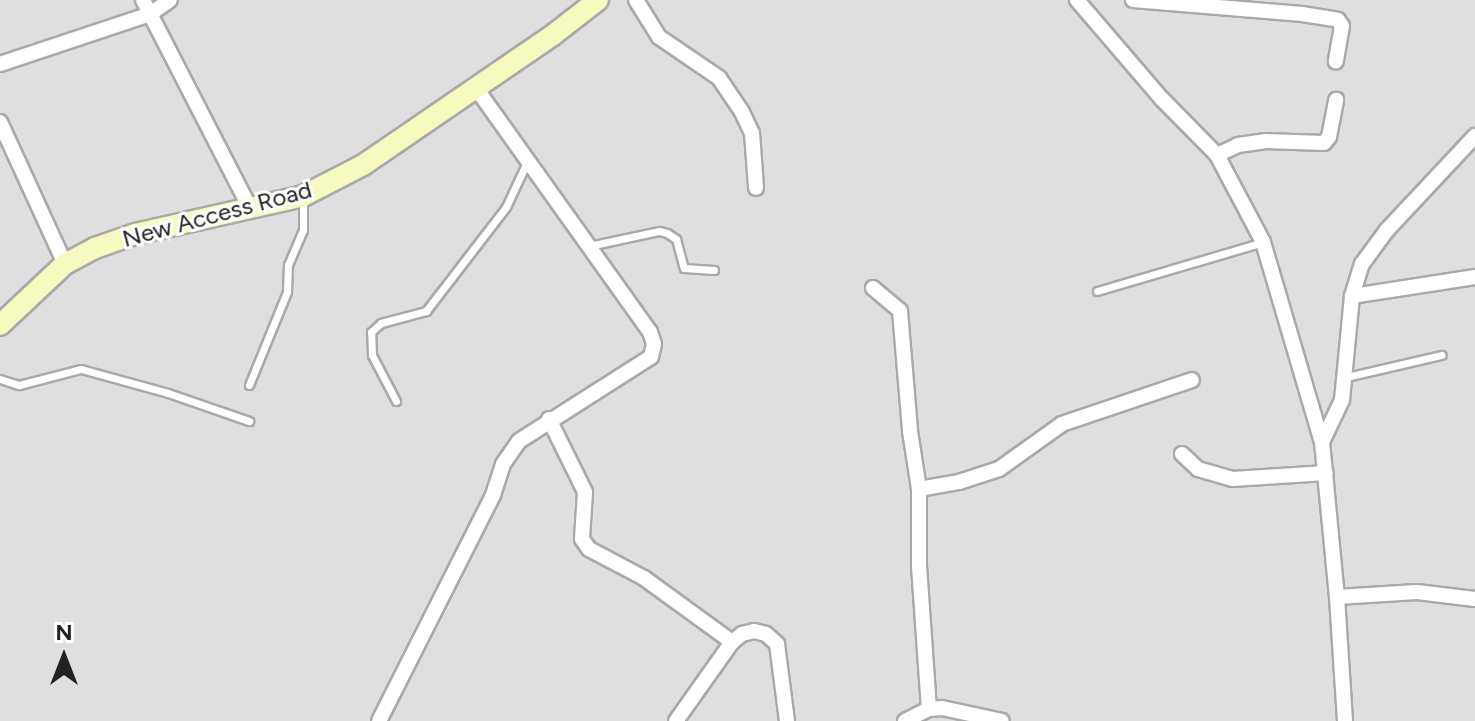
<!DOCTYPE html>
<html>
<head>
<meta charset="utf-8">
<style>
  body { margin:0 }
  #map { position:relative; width:1475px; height:721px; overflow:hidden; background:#f2efe9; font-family:Figtree,sans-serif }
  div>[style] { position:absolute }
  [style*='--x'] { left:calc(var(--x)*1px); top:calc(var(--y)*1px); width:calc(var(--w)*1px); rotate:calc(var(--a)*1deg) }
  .residential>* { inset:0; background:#e0dfdf }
  .roads { filter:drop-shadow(2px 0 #a9a9a9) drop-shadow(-2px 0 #a9a9a9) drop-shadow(0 2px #a9a9a9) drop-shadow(0 -2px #a9a9a9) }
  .lane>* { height:7px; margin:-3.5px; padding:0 3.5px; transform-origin:3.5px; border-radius:3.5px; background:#fff }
  .street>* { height:14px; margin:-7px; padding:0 7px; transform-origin:7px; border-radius:7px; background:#fff }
  .secondary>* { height:20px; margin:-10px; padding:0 10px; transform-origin:10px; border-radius:10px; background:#f7fabf }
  span { translate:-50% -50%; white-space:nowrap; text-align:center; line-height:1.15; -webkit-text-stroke:6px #fff; paint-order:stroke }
  .street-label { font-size:24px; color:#222 }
  .north { position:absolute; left:24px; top:617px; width:80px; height:80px; -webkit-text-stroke:6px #fff; paint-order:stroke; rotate:0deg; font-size:22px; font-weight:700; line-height:32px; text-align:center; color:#222 }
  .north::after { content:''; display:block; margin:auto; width:28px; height:36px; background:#222; clip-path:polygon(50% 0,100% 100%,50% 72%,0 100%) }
</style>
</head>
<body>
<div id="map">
  <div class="residential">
    <i style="clip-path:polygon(0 0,1475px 0,1475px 721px,0 721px)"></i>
  </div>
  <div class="roads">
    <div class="lane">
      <i style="--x:589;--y:246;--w:72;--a:-12.1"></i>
      <i style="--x:659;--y:231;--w:8;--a:14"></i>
      <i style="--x:667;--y:233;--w:11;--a:34"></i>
      <i style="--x:676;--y:239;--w:30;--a:75"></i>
      <i style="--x:684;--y:268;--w:30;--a:4"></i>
      <i style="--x:1097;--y:291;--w:173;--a:-16.4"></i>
      <i style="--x:1346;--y:377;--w:98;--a:-13"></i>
      <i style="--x:0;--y:379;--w:20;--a:18"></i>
      <i style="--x:19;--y:385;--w:64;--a:-14.5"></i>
      <i style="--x:81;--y:369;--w:90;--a:15.4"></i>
      <i style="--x:168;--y:393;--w:86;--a:19.1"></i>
      <i style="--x:249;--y:385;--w:100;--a:-67.8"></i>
      <i style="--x:287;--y:292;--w:27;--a:-88"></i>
      <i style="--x:288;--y:265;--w:38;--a:-67"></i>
      <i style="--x:303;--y:230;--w:32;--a:-90"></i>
      <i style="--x:396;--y:401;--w:52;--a:-117.6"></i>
      <i style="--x:372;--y:355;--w:23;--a:-92"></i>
      <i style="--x:371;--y:332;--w:13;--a:-42"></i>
      <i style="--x:381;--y:323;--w:47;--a:-14.9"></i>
      <i style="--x:426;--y:311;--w:131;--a:-52.4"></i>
      <i style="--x:506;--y:207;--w:50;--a:-65"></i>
    </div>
    <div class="street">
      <i style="--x:143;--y:0;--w:236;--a:62.8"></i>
      <i style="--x:636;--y:0;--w:44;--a:58.1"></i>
      <i style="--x:659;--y:37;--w:73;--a:34.3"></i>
      <i style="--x:719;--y:78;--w:41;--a:55.9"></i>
      <i style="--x:742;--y:112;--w:23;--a:65"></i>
      <i style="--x:752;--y:133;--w:55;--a:85.8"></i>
      <i style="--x:1077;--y:0;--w:130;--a:49.4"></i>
      <i style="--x:1162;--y:99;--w:78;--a:45.5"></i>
      <i style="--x:1217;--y:155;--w:98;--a:62.1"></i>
      <i style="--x:1263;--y:242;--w:209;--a:73.6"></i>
      <i style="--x:1322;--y:442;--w:156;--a:84.5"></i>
      <i style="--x:1337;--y:597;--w:124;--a:86.3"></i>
      <i style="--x:1133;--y:0;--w:170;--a:4.7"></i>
      <i style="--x:1302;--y:14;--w:36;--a:9"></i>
      <i style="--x:1338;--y:20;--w:7;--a:56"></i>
      <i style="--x:1342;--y:26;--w:36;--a:100"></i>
      <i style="--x:0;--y:64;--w:158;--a:-18.4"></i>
      <i style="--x:150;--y:14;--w:24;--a:-35"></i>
      <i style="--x:0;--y:122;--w:156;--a:65.4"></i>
      <i style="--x:1217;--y:155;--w:23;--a:-25"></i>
      <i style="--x:1238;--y:145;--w:27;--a:-8"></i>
      <i style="--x:1265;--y:141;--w:59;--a:1.9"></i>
      <i style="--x:1324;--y:143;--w:8;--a:-50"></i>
      <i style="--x:1329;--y:137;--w:38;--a:-79"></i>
      <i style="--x:873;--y:288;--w:35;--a:40"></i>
      <i style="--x:900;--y:311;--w:120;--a:85.2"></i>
      <i style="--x:910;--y:431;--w:59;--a:81.2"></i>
      <i style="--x:919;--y:489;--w:77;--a:90"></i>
      <i style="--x:919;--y:566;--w:143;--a:86"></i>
      <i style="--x:1352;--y:296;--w:124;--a:-8.8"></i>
      <i style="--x:549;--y:419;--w:81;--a:63.7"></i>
      <i style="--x:585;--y:492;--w:47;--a:93.7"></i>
      <i style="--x:582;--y:539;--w:12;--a:55"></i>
      <i style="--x:589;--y:549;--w:62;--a:27.8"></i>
      <i style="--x:644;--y:578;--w:109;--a:36"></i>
      <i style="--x:1322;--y:442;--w:47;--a:-64.5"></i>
      <i style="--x:1342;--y:400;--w:104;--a:-84.5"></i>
      <i style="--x:1352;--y:296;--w:34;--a:-73"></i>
      <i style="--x:1362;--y:264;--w:42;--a:-53.7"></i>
      <i style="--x:1387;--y:230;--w:129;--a:-46.9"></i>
      <i style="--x:1182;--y:454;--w:22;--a:43"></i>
      <i style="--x:1198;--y:469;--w:36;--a:16"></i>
      <i style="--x:1233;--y:479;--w:93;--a:-3.7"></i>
      <i style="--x:919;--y:489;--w:41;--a:-9.9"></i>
      <i style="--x:959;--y:482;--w:42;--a:-18"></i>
      <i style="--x:999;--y:469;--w:77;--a:-35.5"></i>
      <i style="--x:1062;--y:424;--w:137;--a:-18.7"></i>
      <i style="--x:1337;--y:597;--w:80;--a:-3.6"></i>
      <i style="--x:1417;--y:592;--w:58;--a:6.9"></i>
      <i style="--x:379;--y:721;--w:253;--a:-63.2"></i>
      <i style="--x:493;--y:495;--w:33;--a:-72"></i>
      <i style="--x:503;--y:464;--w:28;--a:-55"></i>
      <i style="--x:519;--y:441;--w:156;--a:-32.5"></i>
      <i style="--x:651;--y:357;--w:13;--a:-77"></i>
      <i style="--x:654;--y:344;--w:13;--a:-108"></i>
      <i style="--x:650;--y:332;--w:301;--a:-125.5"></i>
      <i style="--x:676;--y:721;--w:97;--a:-54.7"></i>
      <i style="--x:732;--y:642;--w:13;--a:-39"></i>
      <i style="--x:742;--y:634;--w:12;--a:-14"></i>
      <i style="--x:754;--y:631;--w:12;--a:14"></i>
      <i style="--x:766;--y:634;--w:15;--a:42"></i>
      <i style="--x:777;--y:644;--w:78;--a:82.6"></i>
      <i style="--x:905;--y:721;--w:27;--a:-27"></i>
      <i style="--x:929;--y:709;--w:13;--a:-4"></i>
      <i style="--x:942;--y:708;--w:61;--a:12.2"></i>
    </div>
    <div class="secondary">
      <i style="--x:0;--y:325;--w:89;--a:-43.2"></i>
      <i style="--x:65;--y:264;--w:34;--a:-28"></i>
      <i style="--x:95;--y:248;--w:42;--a:-19.3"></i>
      <i style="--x:135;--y:234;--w:172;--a:-12.7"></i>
      <i style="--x:303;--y:196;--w:68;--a:-27.3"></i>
      <i style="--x:363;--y:165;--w:230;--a:-34.4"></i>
      <i style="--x:553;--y:35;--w:57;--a:-37.9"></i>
    </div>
  </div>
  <div class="street-label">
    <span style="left:217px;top:214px;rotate:-15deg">New Access Road</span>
  </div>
  <div class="north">N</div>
</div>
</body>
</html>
